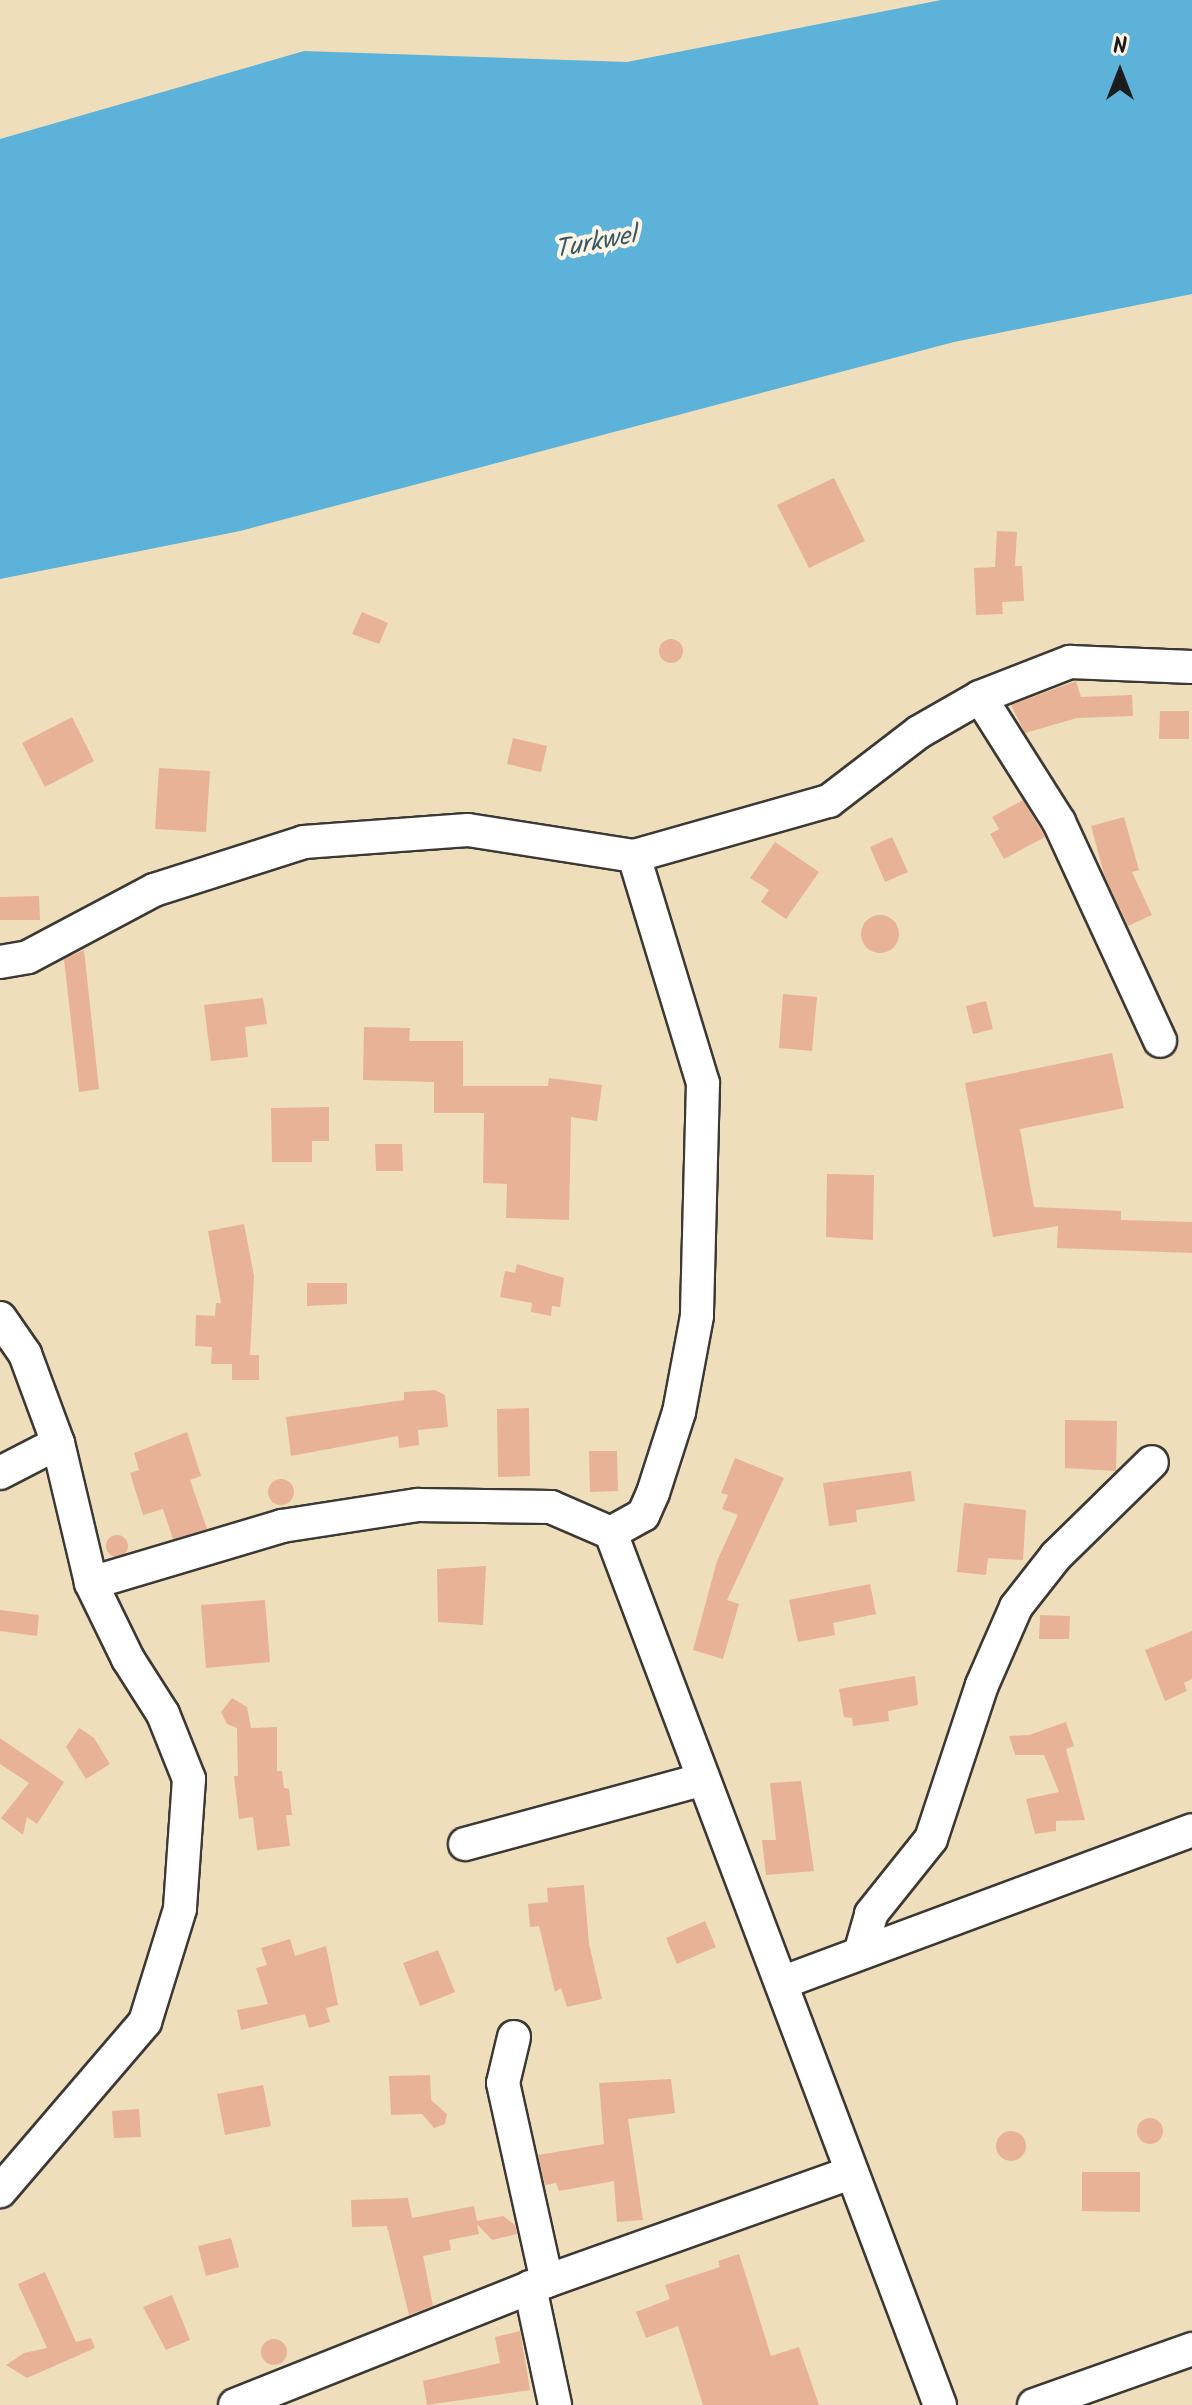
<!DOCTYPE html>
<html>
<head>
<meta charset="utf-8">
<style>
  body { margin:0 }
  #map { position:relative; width:1192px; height:2405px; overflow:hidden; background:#efdebc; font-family:Kalam,sans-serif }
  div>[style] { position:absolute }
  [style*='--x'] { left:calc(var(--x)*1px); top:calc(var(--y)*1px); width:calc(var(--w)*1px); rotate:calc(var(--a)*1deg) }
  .water>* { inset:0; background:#5cb2d8 }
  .building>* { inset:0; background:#e8b296 }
  .round { border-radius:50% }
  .roads { filter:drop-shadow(2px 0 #3c3934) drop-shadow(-2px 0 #3c3934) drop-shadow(0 2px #3c3934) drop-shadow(0 -2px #3c3934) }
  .minor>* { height:32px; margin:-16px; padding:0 16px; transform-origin:16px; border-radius:16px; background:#fff }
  span { translate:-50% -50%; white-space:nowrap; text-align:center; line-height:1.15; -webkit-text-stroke:8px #fcf5e5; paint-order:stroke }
  .water-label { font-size:26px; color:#365867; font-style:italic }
  .north { position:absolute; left:1080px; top:32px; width:80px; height:80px; -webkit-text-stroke:6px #fcf5e5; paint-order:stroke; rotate:0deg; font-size:22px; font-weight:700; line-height:32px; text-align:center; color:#1c1c1c }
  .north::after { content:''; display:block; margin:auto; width:28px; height:36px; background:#1c1c1c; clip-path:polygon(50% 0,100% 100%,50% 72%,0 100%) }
</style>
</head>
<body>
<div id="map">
  <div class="water">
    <i style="clip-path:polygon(941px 0,1192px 0,1192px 294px,954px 342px,240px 531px,0 579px,0 139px,304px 51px,627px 62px)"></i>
  </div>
  <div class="building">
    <i style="clip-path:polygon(834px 478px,865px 541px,809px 568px,777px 505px)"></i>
    <i style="clip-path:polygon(997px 531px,1017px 532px,1015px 566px,1022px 566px,1024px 601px,1002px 602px,1003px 614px,976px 615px,974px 568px,995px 567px)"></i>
    <i style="clip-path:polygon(362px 612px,388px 623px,379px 644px,352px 634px)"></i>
    <i class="round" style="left:659px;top:639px;width:24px;height:24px"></i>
    <i style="clip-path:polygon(1076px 681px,1081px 697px,1132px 695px,1133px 716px,1077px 718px,1025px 733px,1011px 705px)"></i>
    <i style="clip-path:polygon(1160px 711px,1189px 711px,1189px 739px,1159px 739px)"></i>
    <i style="clip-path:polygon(72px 717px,94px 761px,45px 787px,22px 743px)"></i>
    <i style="clip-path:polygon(513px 738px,547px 746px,541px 772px,507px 764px)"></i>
    <i style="clip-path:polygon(159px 768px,210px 771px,206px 832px,155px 829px)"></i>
    <i style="clip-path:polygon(1023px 800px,1045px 837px,1004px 859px,990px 834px,999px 829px,992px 817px)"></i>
    <i style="clip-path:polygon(1124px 817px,1139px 870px,1132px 872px,1152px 915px,1128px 926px,1104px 874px,1091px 826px)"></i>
    <i style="clip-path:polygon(892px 837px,908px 872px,885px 882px,870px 847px)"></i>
    <i style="clip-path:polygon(775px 842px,819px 872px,786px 919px,761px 902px,769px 890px,750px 878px)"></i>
    <i style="clip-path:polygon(39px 896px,40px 920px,0 920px,0 897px)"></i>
    <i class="round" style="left:861px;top:915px;width:38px;height:38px"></i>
    <i style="clip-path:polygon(84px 950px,99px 1089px,79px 1092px,64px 959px)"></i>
    <i style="clip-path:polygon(783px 994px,817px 997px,812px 1051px,779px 1048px)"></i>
    <i style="clip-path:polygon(263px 998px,267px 1024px,245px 1027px,248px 1057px,211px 1061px,204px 1005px)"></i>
    <i style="clip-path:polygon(986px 1001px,993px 1029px,973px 1034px,966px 1006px)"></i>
    <i style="clip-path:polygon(364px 1027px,410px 1028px,409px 1041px,463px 1041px,463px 1086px,548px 1086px,549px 1078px,602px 1085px,597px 1121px,571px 1117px,569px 1220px,506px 1218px,507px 1184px,483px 1183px,484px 1113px,434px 1113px,434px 1082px,363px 1080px)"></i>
    <i style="clip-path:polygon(1112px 1053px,1124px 1108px,1020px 1129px,1034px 1207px,1121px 1211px,1121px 1220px,1192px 1222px,1192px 1253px,1057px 1248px,1058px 1226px,993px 1237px,965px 1083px)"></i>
    <i style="clip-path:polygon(329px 1107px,329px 1141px,312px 1141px,312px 1162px,272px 1162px,271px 1108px)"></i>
    <i style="clip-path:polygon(375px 1144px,402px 1144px,403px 1171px,376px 1171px)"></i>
    <i style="clip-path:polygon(827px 1174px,874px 1175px,873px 1240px,826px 1237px)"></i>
    <i style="clip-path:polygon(244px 1224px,254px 1276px,250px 1355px,259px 1355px,259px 1380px,232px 1380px,232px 1364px,211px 1364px,212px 1347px,195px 1346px,196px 1315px,215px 1316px,216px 1303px,221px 1303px,208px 1231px)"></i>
    <i style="clip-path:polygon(517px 1264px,564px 1278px,560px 1307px,552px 1306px,551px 1316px,531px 1312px,532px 1303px,500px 1297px,505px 1271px,515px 1273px)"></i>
    <i style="clip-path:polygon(307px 1283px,347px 1283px,347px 1304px,307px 1306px)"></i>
    <i style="clip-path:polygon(435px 1390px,445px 1395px,448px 1427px,418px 1430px,419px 1445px,399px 1448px,398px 1436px,291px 1456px,286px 1417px,404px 1400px,404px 1392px)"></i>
    <i style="clip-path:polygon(529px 1408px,530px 1476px,498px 1477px,497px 1409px)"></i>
    <i style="clip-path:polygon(1065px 1420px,1117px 1421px,1116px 1471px,1065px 1468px)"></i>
    <i style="clip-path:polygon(187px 1432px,201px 1476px,190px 1480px,207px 1529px,173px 1539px,163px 1509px,143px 1515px,130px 1473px,139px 1470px,134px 1453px)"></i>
    <i style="clip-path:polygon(589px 1451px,617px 1451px,618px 1491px,590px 1492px)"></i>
    <i style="clip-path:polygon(735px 1458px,784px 1478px,727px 1600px,739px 1604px,723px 1659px,693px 1650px,717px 1561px,738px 1515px,722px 1509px,728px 1495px,721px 1493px)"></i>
    <i style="clip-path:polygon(911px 1471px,915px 1501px,856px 1510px,857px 1522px,829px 1526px,823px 1483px)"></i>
    <i class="round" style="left:268px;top:1479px;width:26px;height:26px"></i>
    <i style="clip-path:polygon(964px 1503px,1026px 1510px,1023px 1560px,988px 1558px,986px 1575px,957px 1572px)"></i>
    <i class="round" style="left:106px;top:1535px;width:22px;height:22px"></i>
    <i style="clip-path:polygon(486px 1566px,483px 1625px,438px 1622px,437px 1569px)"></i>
    <i style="clip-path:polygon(870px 1584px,876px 1614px,833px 1623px,835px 1635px,798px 1642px,789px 1600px)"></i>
    <i style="clip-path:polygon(265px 1600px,270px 1662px,206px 1668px,201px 1605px)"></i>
    <i style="clip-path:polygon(0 1610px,39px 1615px,37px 1636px,0 1631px)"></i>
    <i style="clip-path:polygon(1040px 1615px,1070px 1616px,1069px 1639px,1039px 1639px)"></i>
    <i style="clip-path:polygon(1192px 1631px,1192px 1679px,1184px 1683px,1187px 1691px,1165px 1701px,1145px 1650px)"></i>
    <i style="clip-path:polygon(915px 1676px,918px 1705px,888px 1711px,889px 1721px,853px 1726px,852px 1718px,844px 1717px,839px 1689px)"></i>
    <i style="clip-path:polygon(232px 1698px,247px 1707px,251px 1728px,277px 1727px,277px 1771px,282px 1771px,284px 1788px,289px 1789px,292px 1815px,286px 1815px,290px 1846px,257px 1850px,253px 1817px,239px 1819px,234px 1776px,238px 1776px,237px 1728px,227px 1724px,221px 1712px)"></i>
    <i style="clip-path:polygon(1066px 1722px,1074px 1746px,1066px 1749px,1085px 1820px,1056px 1821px,1056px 1831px,1035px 1834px,1026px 1799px,1059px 1792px,1044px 1755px,1015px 1755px,1009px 1736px,1029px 1735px)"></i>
    <i style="clip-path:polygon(79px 1728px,94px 1738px,110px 1764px,86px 1779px,66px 1747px)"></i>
    <i style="clip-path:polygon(0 1738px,64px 1782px,37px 1824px,27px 1817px,23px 1835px,1px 1818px,29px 1783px,0 1764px)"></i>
    <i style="clip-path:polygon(801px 1781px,814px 1871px,766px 1875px,762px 1840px,776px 1840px,770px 1783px)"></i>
    <i style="clip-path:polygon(584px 1885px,589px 1944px,602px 1999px,567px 2007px,561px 1988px,555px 1992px,539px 1926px,530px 1927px,528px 1904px,548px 1902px,547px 1888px)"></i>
    <i style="clip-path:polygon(705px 1921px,716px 1947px,677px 1964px,666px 1938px)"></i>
    <i style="clip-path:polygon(290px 1939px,295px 1956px,326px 1946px,338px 2005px,326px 2008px,330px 2022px,309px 2028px,305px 2014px,241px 2030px,237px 2010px,268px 2004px,256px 1968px,267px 1965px,261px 1948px)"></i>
    <i style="clip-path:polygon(438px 1950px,455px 1992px,420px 2006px,403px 1963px)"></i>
    <i style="clip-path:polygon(430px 2075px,431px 2100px,447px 2114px,445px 2124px,434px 2128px,422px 2114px,391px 2115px,389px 2076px)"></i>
    <i style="clip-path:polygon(671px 2079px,675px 2113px,628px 2119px,643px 2220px,617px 2222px,614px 2181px,559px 2191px,556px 2183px,545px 2185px,538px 2155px,604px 2144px,599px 2083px)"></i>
    <i style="clip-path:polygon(263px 2085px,271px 2126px,225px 2135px,217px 2094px)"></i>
    <i style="clip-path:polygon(139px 2109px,141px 2137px,114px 2138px,112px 2111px)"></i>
    <i class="round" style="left:1137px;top:2118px;width:26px;height:26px"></i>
    <i class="round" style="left:996px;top:2131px;width:30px;height:30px"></i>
    <i style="clip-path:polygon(1082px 2172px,1140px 2172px,1140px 2212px,1082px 2211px)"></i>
    <i style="clip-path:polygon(408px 2198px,412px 2218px,474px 2206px,477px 2221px,503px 2216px,515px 2225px,517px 2234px,492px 2240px,477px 2224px,479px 2234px,449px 2240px,451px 2250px,423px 2256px,433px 2306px,409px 2315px,387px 2226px,352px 2227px,351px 2200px)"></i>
    <i style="clip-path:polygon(231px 2238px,239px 2267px,206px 2276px,198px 2246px)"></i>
    <i style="clip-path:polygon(739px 2254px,771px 2356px,799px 2347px,819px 2405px,703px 2405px,678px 2326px,646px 2338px,636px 2312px,670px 2299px,665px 2285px,720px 2267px,718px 2261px)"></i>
    <i style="clip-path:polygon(45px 2272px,76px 2342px,91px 2338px,95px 2348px,27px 2378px,6px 2365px,24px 2353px,47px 2348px,18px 2284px)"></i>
    <i style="clip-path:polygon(172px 2295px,190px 2340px,166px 2350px,143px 2307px)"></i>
    <i style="clip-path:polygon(520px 2331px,530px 2390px,427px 2405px,423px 2381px,500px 2363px,495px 2337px)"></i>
    <i class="round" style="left:261px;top:2339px;width:26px;height:26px"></i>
  </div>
  <div class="roads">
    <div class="minor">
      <i style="--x:980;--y:697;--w:148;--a:57.7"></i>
      <i style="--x:1059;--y:822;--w:241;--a:65.2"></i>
      <i style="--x:634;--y:856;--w:203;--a:-15.8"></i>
      <i style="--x:829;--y:801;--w:113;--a:-37.5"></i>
      <i style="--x:919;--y:732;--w:70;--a:-29.8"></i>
      <i style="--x:980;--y:697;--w:97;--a:-21.3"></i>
      <i style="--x:1070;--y:662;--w:122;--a:2.3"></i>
      <i style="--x:0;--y:962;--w:28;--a:-10"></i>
      <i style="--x:28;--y:957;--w:143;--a:-28"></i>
      <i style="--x:154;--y:890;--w:157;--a:-17.7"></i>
      <i style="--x:304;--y:842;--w:164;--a:-4.2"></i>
      <i style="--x:468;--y:830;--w:168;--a:8.9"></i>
      <i style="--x:634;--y:856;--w:237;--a:73.1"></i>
      <i style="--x:703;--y:1083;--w:233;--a:91.5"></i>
      <i style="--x:697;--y:1316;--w:98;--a:100.6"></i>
      <i style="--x:679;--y:1412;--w:85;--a:107.8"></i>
      <i style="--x:653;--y:1493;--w:24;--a:114"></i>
      <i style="--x:643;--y:1515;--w:37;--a:151"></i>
      <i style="--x:0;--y:1318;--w:44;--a:55.2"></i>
      <i style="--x:25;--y:1354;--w:95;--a:69.7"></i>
      <i style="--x:58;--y:1443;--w:144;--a:76.7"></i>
      <i style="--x:91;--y:1583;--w:85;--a:64"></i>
      <i style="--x:128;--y:1659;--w:65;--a:57.5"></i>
      <i style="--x:163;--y:1714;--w:70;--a:68.2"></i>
      <i style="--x:189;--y:1779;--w:130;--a:94"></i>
      <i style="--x:180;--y:1909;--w:118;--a:107.2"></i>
      <i style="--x:145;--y:2022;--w:223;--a:130.6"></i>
      <i style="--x:0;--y:1473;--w:65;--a:-27.3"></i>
      <i style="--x:91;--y:1583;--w:199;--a:-16.6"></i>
      <i style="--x:282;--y:1526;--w:138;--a:-8.8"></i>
      <i style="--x:418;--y:1505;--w:133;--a:0.9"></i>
      <i style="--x:551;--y:1507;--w:65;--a:23.4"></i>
      <i style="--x:611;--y:1533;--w:932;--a:69.33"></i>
      <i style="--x:465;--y:1844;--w:245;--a:-15.2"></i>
      <i style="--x:861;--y:1950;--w:37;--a:-74"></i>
      <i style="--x:871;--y:1914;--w:96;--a:-51.3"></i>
      <i style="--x:931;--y:1839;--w:162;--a:-71.7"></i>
      <i style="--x:982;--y:1685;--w:85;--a:-66.4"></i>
      <i style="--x:1016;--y:1607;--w:65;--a:-51.9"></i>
      <i style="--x:1056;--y:1556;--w:134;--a:-44.4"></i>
      <i style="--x:784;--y:1982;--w:435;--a:-20.4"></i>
      <i style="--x:514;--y:2037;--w:47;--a:103.4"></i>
      <i style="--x:503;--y:2083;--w:203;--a:77.5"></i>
      <i style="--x:530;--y:2287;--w:121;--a:78"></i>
      <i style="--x:235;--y:2405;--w:336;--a:-21.7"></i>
      <i style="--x:547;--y:2281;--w:322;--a:-19.6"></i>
      <i style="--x:1034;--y:2405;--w:168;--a:-19.5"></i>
    </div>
  </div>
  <div class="water-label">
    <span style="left:596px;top:244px;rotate:-11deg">Turkwel</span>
  </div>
  <div class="north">N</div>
</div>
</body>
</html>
